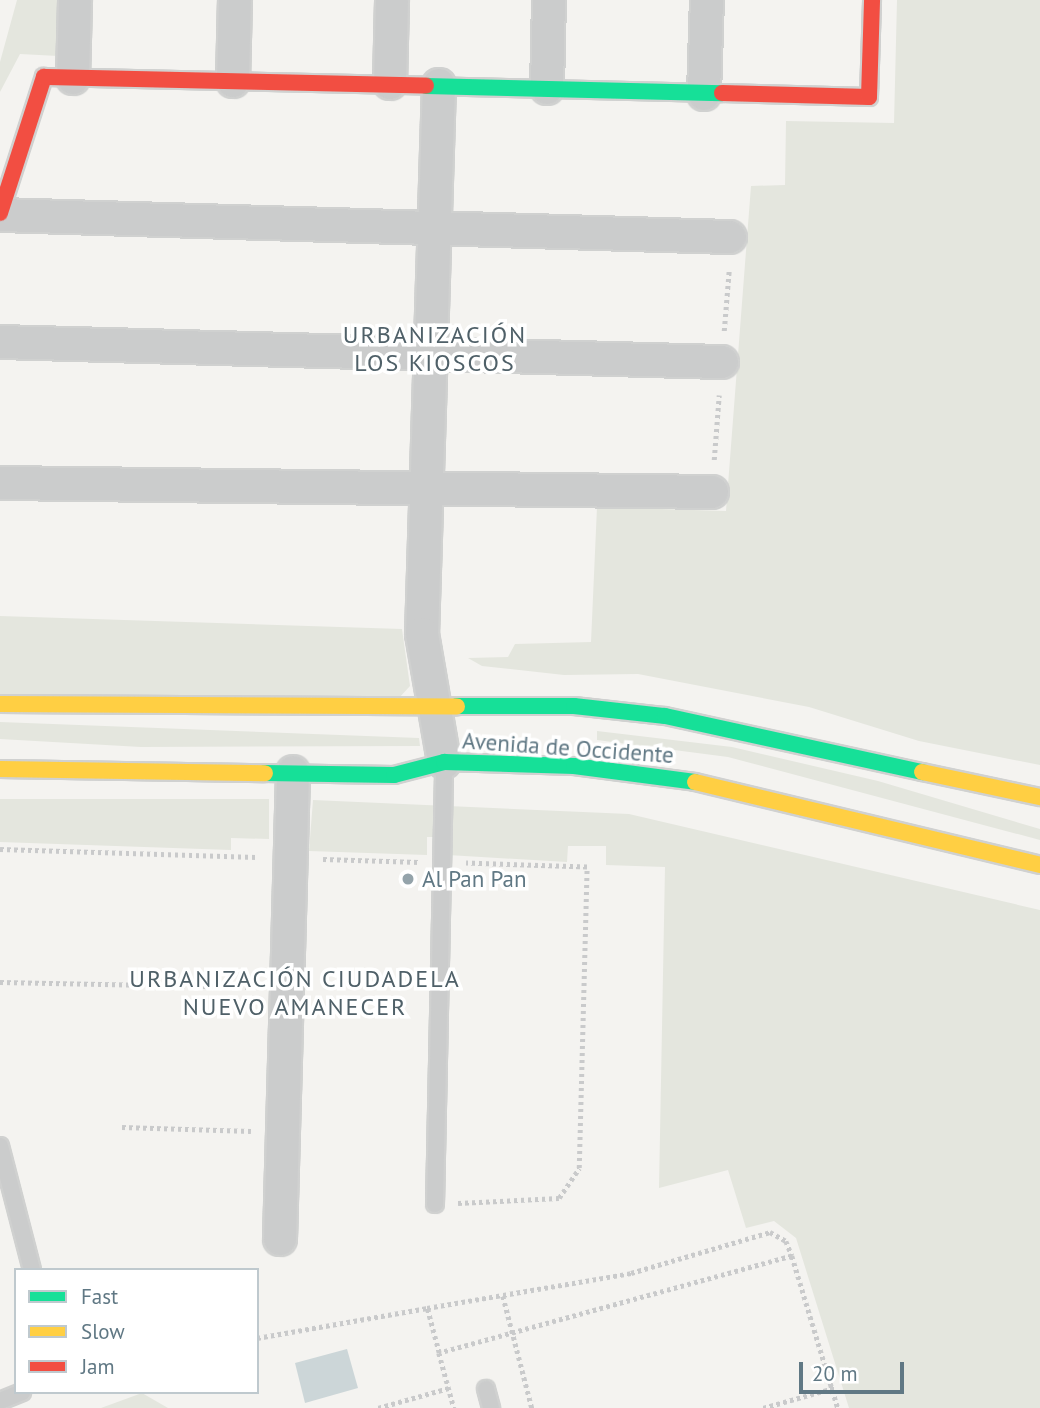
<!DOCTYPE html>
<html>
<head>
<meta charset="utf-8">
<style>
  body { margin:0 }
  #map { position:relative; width:1040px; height:1408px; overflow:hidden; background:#f4f3f0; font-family:"PT Sans",sans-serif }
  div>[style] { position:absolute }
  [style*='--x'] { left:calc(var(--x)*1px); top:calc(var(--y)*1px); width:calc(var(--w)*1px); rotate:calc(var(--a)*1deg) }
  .green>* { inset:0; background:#e4e6de }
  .water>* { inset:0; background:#ccd6d8 }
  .path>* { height:4.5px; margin-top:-2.25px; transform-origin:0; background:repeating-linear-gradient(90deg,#c9cacb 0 3.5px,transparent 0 7px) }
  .roads { filter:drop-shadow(2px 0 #d0d1d0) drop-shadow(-2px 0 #d0d1d0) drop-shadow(0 2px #d0d1d0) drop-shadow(0 -2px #d0d1d0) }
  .lane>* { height:16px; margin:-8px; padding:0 8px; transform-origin:8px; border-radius:8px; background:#cbcccc }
  .street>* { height:32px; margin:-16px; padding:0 16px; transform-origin:16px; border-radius:16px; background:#cbcccc }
  .fast>* { height:16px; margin:-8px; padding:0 8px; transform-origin:8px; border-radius:8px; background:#16e098 }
  .slow>* { height:16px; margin:-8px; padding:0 8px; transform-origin:8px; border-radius:8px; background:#ffcf43 }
  .jam>* { height:16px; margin:-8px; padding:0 8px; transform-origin:8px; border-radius:8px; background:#f24e42 }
  .dots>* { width:19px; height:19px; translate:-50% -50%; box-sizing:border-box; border:4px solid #fff; border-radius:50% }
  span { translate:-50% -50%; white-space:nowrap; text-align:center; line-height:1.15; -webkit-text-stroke:7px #fff; paint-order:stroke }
  .street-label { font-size:23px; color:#607884 }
  .poi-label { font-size:23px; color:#607884 }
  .left { translate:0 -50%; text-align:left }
  .neighbourhood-label { font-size:24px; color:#4f6068; letter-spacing:2px }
  .legend { position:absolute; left:14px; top:1268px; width:245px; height:126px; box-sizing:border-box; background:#fff; border:2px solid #bfc9ce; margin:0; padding:9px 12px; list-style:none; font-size:21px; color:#607884 }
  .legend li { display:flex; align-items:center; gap:14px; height:35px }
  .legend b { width:35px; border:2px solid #bfc9ce }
  .scale { position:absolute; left:799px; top:1362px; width:105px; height:32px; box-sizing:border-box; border:4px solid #607884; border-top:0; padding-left:9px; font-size:21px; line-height:24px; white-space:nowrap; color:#607884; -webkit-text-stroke:5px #fff; paint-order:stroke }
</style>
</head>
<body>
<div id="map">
  <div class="green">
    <i style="clip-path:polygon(17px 0,65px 0,58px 56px,20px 54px,0 92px,0 62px)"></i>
    <i style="clip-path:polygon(897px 0,1040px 0,1040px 765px,919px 741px,809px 707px,638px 674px,564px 675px,482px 666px,468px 658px,508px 657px,515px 644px,591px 642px,597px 507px,726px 511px,751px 186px,785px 185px,786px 121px,894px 123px)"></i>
    <i style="clip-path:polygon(0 616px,402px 629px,410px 686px,399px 698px,0 701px)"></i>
    <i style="clip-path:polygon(0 722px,419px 738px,420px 746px,141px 747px,0 739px)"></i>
    <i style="clip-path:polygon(597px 731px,732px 747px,878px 781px,1040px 829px,1040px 840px,728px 757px,597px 740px)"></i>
    <i style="clip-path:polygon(0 799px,269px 799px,269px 839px,231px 838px,231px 850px,0 842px)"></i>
    <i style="clip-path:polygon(313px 800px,629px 814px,1040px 910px,1040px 1408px,849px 1408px,796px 1238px,774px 1221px,746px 1228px,728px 1170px,659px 1188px,665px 867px,606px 865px,606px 846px,568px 846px,567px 862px,448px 855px,447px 837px,427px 837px,427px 855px,309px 851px)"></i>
    <i style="clip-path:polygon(142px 1393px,168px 1408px,101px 1408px)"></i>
  </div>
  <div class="water">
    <i style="clip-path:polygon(347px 1349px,358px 1388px,305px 1403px,295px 1363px)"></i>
  </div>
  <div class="path">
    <i style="--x:724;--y:331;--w:61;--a:-85.3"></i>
    <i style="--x:714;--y:460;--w:65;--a:-85.6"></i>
    <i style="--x:0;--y:849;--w:258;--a:1.8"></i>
    <i style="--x:323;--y:859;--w:96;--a:1.8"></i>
    <i style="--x:0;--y:982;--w:254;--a:1.1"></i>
    <i style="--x:122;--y:1127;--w:129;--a:1.8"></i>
    <i style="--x:458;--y:1203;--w:101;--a:-2.8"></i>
    <i style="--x:559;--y:1198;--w:36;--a:-56"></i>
    <i style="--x:579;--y:1168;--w:301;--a:-88.5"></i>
    <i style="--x:587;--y:867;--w:121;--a:-178.1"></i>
    <i style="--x:792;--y:1256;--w:366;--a:164.6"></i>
    <i style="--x:439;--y:1353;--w:47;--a:-104.9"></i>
    <i style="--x:427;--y:1308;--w:207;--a:-9.7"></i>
    <i style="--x:631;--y:1273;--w:145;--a:-16.4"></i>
    <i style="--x:770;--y:1232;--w:18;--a:29"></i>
    <i style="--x:786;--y:1241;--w:16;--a:68"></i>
    <i style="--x:792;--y:1256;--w:159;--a:73.2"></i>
    <i style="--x:503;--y:1296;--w:116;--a:75.5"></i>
    <i style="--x:257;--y:1338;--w:173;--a:-10"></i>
    <i style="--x:439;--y:1353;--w:57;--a:74.7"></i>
    <i style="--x:378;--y:1408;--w:74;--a:-15.7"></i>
    <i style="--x:763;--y:1408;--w:74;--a:-15.7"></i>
  </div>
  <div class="roads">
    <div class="lane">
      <i style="--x:0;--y:1146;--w:128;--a:75.5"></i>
      <i style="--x:435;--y:1204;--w:442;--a:-88.8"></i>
      <i style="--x:486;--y:1389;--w:20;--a:75"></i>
      <i style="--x:0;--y:1401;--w:24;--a:-22"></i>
    </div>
    <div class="street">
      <i style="--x:73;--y:78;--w:78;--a:-88.5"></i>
      <i style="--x:233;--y:81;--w:81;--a:-88.6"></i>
      <i style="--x:390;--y:83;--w:83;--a:-88.6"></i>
      <i style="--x:439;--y:85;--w:549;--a:91.77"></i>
      <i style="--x:422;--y:634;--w:130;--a:80.2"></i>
      <i style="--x:547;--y:88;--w:88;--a:-88.7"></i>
      <i style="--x:704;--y:94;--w:94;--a:-88.2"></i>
      <i style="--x:0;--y:215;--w:730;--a:1.73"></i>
      <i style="--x:0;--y:342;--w:722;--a:1.59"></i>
      <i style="--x:0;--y:483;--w:712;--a:0.72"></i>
      <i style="--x:280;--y:1239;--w:467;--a:-88.4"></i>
    </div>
    <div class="fast">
      <i style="--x:426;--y:86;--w:296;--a:1.4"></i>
      <i style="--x:457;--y:706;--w:117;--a:0"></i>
      <i style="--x:574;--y:706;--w:92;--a:6.3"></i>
      <i style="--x:665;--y:716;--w:263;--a:12.3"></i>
      <i style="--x:265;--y:773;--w:129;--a:0.9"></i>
      <i style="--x:394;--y:775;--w:52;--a:-14.6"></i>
      <i style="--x:444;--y:762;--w:130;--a:1.8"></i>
      <i style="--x:574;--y:766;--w:122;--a:7.5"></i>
    </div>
    <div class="slow">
      <i style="--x:0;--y:704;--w:457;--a:0.3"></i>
      <i style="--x:0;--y:769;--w:265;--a:0.9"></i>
      <i style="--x:922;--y:772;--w:121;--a:12"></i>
      <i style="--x:695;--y:782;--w:355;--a:13.5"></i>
    </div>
    <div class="jam">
      <i style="--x:722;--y:93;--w:147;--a:1.6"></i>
      <i style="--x:869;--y:97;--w:97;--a:-88.2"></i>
      <i style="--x:0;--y:213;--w:143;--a:-72.1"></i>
      <i style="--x:44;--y:77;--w:382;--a:1.3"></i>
    </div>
  </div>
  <div class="dots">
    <i style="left:408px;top:879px;background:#94a3aa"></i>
  </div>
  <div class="street-label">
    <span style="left:568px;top:748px;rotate:4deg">Avenida de Occidente</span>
  </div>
  <div class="poi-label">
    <span class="left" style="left:422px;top:879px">Al Pan Pan</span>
  </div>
  <div class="neighbourhood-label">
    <span style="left:435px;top:349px">URBANIZACIÓN<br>LOS KIOSCOS</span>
    <span style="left:295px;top:993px">URBANIZACIÓN CIUDADELA<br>NUEVO AMANECER</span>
  </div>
  <ul class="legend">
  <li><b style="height:9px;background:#16e098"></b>Fast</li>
  <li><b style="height:9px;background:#ffcf43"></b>Slow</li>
  <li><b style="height:9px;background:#f24e42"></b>Jam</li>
  </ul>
  <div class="scale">20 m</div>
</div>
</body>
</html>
